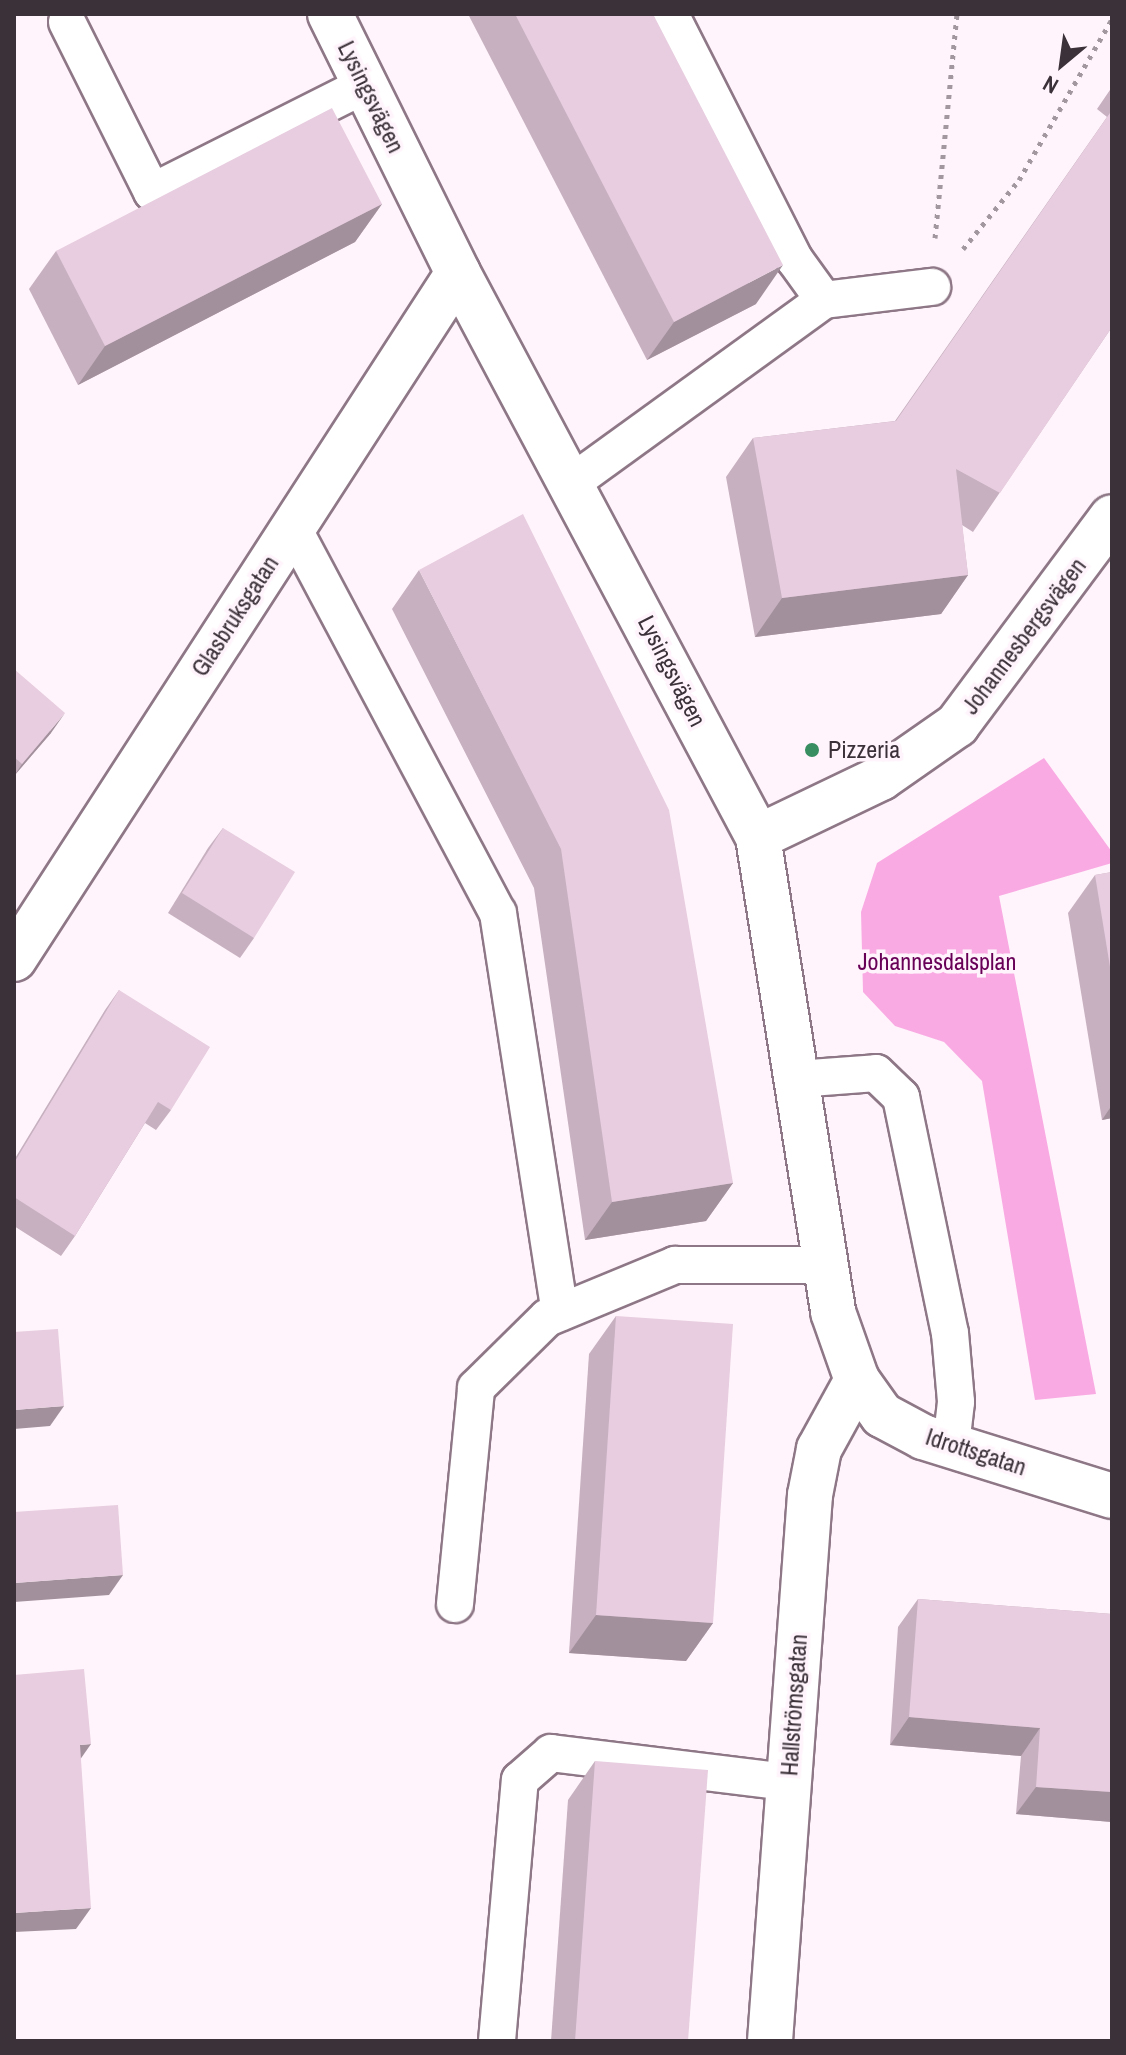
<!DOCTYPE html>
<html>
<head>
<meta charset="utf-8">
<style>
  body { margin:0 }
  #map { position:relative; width:1126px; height:2055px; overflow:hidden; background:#fff4fb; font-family:"Archivo Narrow",sans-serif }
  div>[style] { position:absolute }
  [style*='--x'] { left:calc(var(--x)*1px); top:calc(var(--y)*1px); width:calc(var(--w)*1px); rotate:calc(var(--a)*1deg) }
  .green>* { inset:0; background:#f9aae3 }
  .path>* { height:5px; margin-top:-2.5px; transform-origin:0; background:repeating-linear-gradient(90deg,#a2979e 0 4px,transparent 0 10px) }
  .roads { filter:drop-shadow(2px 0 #8e7786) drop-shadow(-2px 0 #8e7786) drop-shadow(0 2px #8e7786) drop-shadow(0 -2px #8e7786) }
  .service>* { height:36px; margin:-18px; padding:0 18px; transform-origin:18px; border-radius:18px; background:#fff }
  .minor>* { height:44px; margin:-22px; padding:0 22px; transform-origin:22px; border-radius:22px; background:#fff }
  .wall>* { inset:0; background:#c7b0c0 }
  .shaded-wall>* { inset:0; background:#a2909c }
  .building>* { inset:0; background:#e7cddf }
  .dots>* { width:22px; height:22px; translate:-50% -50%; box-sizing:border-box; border:4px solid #fff4fb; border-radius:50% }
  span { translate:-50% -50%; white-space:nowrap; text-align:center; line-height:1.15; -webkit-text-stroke:7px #fff4fb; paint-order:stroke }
  .street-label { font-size:24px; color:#3b3138 }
  .poi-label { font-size:24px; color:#3b3138 }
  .left { translate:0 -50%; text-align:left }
  .park-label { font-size:24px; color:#690058 }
  .frame { position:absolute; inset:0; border:16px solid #3b3138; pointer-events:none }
  .north { position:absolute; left:1022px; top:24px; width:80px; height:80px; -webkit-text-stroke:6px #fff4fb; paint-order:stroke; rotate:209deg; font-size:22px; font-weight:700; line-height:32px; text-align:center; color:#3b3138 }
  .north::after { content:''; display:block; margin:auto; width:28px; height:36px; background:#3b3138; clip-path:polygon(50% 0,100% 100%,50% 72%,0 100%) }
</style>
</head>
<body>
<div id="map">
  <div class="green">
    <i style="clip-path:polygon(1044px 758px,1112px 852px,1112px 863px,999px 896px,1096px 1394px,1035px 1400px,982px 1081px,944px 1042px,895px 1026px,863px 992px,861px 912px,877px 863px)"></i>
  </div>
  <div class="path">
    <i style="--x:935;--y:238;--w:225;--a:-84.4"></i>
    <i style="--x:963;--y:249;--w:89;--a:-50.9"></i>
    <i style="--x:1019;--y:180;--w:186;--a:-60"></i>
  </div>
  <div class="roads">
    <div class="service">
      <i style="--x:670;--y:14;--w:276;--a:63.1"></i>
      <i style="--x:795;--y:260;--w:49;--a:54.1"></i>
      <i style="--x:67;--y:22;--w:190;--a:63.4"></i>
      <i style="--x:152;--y:192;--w:238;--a:-26.7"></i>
      <i style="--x:574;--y:481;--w:309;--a:-35.9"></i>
      <i style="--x:824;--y:300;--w:109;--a:-6.9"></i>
      <i style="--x:293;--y:528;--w:436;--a:62"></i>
      <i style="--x:498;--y:913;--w:404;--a:81.2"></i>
      <i style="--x:797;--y:1079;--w:79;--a:-4.3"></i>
      <i style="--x:876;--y:1073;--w:35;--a:44"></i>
      <i style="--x:901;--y:1097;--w:241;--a:78.3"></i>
      <i style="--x:950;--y:1333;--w:69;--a:85"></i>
      <i style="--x:956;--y:1402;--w:43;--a:96.6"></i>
      <i style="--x:455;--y:1604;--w:217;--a:-84.4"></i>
      <i style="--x:476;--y:1388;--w:100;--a:-44.6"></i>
      <i style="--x:547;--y:1318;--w:139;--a:-22.5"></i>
      <i style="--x:675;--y:1265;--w:151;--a:0"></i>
      <i style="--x:497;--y:2041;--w:262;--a:-85"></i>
      <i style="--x:520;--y:1780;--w:41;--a:-41.1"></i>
      <i style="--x:551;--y:1753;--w:239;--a:7"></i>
    </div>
    <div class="minor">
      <i style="--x:330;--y:14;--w:289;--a:63.7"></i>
      <i style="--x:458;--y:273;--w:639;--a:61.99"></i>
      <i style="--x:758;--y:837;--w:481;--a:81"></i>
      <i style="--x:833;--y:1312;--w:72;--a:70.6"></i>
      <i style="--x:857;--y:1380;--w:43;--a:54.5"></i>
      <i style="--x:882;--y:1415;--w:47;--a:28.2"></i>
      <i style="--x:923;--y:1437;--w:198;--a:17.3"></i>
      <i style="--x:758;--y:837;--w:136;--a:-25.6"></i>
      <i style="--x:881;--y:778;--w:93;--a:-34.9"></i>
      <i style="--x:957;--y:725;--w:259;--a:-53.3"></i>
      <i style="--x:14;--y:959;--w:817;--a:-57.09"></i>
      <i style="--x:770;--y:2041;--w:547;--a:-85.81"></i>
      <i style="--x:810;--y:1495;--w:47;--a:-78.9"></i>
      <i style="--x:819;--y:1449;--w:79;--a:-61.2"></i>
    </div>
  </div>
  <div class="wall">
    <i style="clip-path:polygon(468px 14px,653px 14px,756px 304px,647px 360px)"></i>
    <i style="clip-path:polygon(1112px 87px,1112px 327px,973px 532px,962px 525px,968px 575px,941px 614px,755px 637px,726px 477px,753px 438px,895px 421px,1107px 117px,1097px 109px)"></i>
    <i style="clip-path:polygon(382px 204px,355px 242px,78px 385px,29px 289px,56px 251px)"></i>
    <i style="clip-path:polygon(419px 570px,733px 1183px,706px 1221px,585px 1240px,534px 888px,392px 609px)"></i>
    <i style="clip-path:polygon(14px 669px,51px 733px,14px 776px)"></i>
    <i style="clip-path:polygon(223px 828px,254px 938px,240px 958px,168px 913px,208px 848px)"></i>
    <i style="clip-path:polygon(1112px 872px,1112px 1118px,1102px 1120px,1068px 913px,1095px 875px)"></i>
    <i style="clip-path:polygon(119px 990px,171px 1110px,156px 1130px,145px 1123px,75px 1236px,61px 1256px,14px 1226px,14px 1160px,105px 1010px)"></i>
    <i style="clip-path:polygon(616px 1316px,713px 1623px,686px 1661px,569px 1653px,589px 1354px)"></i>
    <i style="clip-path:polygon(918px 1599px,1112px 1614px,1112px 1822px,1016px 1814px,1021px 1756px,890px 1745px,898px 1627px)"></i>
    <i style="clip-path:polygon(595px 1761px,688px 2041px,551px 2041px,568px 1800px)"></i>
  </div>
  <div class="shaded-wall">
    <i style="clip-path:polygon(382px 204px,355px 242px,78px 385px,105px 346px)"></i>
    <i style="clip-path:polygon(783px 265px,756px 304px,647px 360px,674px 322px)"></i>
    <i style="clip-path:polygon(968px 575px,941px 614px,755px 637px,782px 598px)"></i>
    <i style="clip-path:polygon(65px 713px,51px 733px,14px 776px,22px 764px)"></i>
    <i style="clip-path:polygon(1112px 1105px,1112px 1118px,1102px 1120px)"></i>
    <i style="clip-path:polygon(733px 1183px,706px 1221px,585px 1240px,612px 1202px)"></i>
    <i style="clip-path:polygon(64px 1406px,50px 1426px,14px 1429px,14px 1410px)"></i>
    <i style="clip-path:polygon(123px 1575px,109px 1595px,14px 1602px,14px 1583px)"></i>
    <i style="clip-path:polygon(596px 1615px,713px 1623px,686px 1661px,569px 1653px)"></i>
    <i style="clip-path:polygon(909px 1717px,1040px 1728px,1021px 1756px,890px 1745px)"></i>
    <i style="clip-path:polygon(91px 1744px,77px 1764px,80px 1745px)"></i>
    <i style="clip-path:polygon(1036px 1787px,1112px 1792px,1112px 1822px,1016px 1814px)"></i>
    <i style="clip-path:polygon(91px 1908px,76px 1929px,14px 1932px,14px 1913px)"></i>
  </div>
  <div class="building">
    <i style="clip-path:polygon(515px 14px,653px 14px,783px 265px,674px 322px)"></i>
    <i style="clip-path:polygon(332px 108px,382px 204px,105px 346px,56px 251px)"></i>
    <i style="clip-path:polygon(1112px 110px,1112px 327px,1000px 493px,956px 469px,968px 575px,782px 598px,753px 438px,896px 421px)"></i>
    <i style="clip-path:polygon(523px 514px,669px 810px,733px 1183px,612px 1202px,561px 849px,419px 570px)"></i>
    <i style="clip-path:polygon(14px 669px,65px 713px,22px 764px,14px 757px)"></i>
    <i style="clip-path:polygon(223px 828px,295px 872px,254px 938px,182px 893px)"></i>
    <i style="clip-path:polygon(1112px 872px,1112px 979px,1095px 875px)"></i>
    <i style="clip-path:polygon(119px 990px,210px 1047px,171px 1110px,158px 1102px,75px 1236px,14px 1197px,14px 1163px)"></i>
    <i style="clip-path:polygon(616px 1316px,733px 1324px,713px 1623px,596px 1615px)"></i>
    <i style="clip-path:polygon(58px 1329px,64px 1406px,14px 1410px,14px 1332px)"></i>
    <i style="clip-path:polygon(118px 1505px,123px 1575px,14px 1583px,14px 1512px)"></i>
    <i style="clip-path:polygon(918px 1599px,1112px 1614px,1112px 1792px,1036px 1787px,1040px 1728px,909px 1717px)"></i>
    <i style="clip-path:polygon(84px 1669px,91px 1744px,80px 1745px,91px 1908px,14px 1913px,14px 1675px)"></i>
    <i style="clip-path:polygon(595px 1761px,708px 1770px,688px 2041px,575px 2041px)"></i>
  </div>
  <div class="dots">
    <i style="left:812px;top:750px;background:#388d61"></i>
  </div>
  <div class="street-label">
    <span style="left:371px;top:97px;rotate:64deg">Lysingsvägen</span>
    <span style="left:235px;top:616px;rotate:-57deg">Glasbruksgatan</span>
    <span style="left:1024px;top:636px;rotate:-53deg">Johannesbergsvägen</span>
    <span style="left:672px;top:671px;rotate:63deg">Lysingsvägen</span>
    <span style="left:976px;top:1452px;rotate:18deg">Idrottsgatan</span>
    <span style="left:794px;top:1705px;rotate:-86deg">Hallströmsgatan</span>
  </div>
  <div class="poi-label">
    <span class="left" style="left:828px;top:750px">Pizzeria</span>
  </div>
  <div class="park-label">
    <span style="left:937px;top:962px">Johannesdalsplan</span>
  </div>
  <div class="frame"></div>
  <div class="north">N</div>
</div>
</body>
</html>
